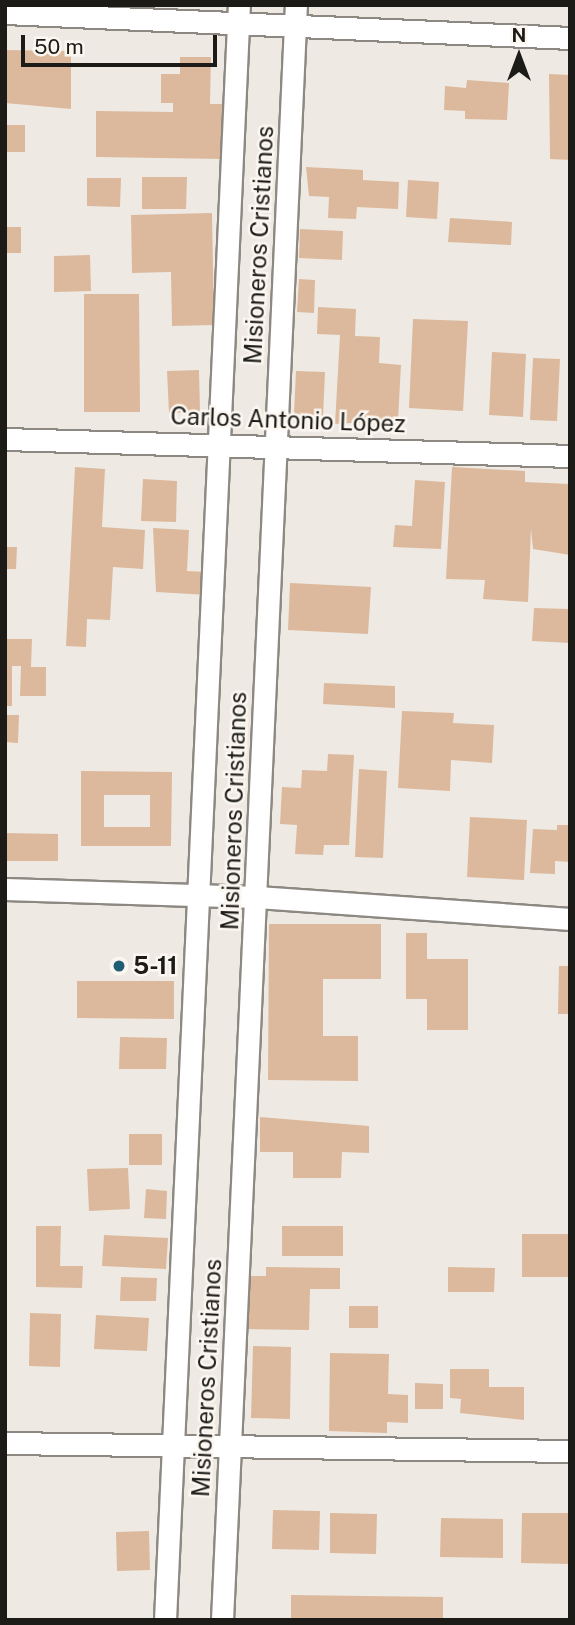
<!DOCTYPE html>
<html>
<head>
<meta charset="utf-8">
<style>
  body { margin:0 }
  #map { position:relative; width:575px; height:1625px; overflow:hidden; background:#eeeae3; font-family:"Public Sans",sans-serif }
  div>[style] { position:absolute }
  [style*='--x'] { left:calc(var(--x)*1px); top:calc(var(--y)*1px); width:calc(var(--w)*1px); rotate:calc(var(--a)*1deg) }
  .building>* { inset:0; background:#dcb99c }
  .roads { filter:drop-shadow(2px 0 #8d8982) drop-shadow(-2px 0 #8d8982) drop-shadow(0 2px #8d8982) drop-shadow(0 -2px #8d8982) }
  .street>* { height:21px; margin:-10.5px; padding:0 10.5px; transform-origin:10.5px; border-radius:10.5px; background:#fff }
  .dots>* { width:19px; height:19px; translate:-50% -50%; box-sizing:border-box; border:4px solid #fbf7f0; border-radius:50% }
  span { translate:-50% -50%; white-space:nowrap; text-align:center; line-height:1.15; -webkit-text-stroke:5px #fbf7f0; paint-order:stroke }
  .street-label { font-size:24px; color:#1c1b18 }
  .poi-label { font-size:24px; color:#1c1b18; font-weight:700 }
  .left { translate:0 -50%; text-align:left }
  .frame { position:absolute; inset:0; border:7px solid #1c1b18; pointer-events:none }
  .north { position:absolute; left:484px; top:21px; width:70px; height:70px; -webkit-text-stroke:5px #fbf7f0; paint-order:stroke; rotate:0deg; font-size:19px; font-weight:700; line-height:28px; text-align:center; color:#1c1b18 }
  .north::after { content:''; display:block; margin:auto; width:24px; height:32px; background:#1c1b18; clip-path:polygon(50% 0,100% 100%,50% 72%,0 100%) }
  .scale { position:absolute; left:21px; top:35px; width:196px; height:32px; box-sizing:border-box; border:4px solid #1c1b18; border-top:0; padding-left:9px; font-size:21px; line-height:24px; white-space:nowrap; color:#1c1b18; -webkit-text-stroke:5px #fbf7f0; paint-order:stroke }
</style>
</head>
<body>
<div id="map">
  <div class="building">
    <i style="clip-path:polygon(5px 50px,71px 51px,71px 109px,5px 103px)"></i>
    <i style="clip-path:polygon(180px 57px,211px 57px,210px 104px,223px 104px,222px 159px,96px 157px,96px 111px,173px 112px,173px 103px,161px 103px,161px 74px,180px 74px)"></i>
    <i style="clip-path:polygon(549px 74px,570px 75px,570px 160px,550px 159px)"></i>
    <i style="clip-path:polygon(467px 80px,509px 83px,507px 120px,465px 119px,465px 111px,444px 110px,445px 86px,466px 88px)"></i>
    <i style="clip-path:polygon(5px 125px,25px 125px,25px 152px,5px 152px)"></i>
    <i style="clip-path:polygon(306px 167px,363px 170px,363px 180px,399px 182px,398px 209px,357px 207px,356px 219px,328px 218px,329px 197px,309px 196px)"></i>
    <i style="clip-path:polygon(142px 177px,187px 177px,186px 209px,142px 209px)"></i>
    <i style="clip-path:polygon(87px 178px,121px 178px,120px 207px,87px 206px)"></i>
    <i style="clip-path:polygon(408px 180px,439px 182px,437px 219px,406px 217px)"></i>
    <i style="clip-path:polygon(212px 213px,214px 325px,172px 326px,171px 272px,132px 273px,131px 215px)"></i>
    <i style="clip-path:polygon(450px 218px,512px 222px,511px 245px,448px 242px)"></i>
    <i style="clip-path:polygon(5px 227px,21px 227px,21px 253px,5px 253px)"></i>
    <i style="clip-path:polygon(300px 229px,343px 231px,342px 260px,299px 258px)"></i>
    <i style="clip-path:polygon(90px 255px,91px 291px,54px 292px,54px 256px)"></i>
    <i style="clip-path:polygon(299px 279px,315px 280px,314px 313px,297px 312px)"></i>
    <i style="clip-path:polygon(84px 294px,139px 294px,140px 412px,84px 412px)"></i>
    <i style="clip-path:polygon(318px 307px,356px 309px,355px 336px,380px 337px,379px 363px,401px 365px,398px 420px,335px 424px,340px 335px,317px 334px)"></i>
    <i style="clip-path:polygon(413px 319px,468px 321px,463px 411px,409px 408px)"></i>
    <i style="clip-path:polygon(492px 352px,526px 354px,523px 417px,489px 415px)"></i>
    <i style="clip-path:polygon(533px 358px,560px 359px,557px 421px,530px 420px)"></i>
    <i style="clip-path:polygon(199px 370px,200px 412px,169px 413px,167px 371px)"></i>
    <i style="clip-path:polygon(296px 371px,325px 372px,323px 416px,294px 414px)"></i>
    <i style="clip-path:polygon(75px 467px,105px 469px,102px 527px,145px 530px,143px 569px,113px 567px,110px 620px,87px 619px,86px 647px,66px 646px)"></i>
    <i style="clip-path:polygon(452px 467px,525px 471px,525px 482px,570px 484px,570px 555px,533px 549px,531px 529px,528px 602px,483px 599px,485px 580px,446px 579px)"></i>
    <i style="clip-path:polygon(143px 479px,177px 481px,176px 522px,141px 521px)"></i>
    <i style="clip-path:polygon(415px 480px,445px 482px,441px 549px,393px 547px,395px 525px,412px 526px)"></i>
    <i style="clip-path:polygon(153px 528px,189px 530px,187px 571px,209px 572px,208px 595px,156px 592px)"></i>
    <i style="clip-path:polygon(5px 547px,17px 547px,16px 569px,5px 569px)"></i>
    <i style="clip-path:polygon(290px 583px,371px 587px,368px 634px,288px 630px)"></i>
    <i style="clip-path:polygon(534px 608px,570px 609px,570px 643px,532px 641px)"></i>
    <i style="clip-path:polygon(5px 639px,32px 639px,31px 667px,46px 667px,46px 696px,20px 696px,21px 666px,12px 666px,12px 706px,5px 706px)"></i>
    <i style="clip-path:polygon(324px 683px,395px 686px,395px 708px,323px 704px)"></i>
    <i style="clip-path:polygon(402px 711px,454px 713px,453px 723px,494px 725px,492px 763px,451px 760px,450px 791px,398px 788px)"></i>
    <i style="clip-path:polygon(5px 715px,19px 715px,18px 743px,5px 742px)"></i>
    <i style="clip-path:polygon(328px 754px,354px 755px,349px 845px,324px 845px,323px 855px,295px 854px,297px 825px,280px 824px,282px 787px,301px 788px,302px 770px,327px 771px)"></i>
    <i style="clip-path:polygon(359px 769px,387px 771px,383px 858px,355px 857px)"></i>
    <i style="clip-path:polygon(evenodd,81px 771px,172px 772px,171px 846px,81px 846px,81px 771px,104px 795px,150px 795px,150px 827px,104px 827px,104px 795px)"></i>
    <i style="clip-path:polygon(470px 817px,527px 820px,524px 880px,467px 877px)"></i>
    <i style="clip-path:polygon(557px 825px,570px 825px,570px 862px,555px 861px,555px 874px,530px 873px,533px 829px,557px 830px)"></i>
    <i style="clip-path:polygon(5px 833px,58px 834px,58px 861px,5px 861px)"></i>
    <i style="clip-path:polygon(269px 924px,381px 924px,381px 979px,323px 979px,323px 1036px,358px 1036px,358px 1081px,268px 1080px)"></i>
    <i style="clip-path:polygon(406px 933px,427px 933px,427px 959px,468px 959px,468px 1030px,427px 1030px,427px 999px,406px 999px)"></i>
    <i style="clip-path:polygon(559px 966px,570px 966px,570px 1014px,558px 1014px)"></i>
    <i style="clip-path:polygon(77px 981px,174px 981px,174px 1019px,77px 1018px)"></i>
    <i style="clip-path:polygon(120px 1037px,167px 1038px,166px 1069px,119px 1069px)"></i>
    <i style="clip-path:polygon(260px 1117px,369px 1126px,369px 1153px,342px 1152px,341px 1178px,293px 1178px,293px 1152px,260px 1152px)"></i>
    <i style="clip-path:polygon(129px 1134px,162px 1134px,162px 1165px,129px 1165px)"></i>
    <i style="clip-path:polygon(128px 1168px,130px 1209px,89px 1211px,87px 1169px)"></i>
    <i style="clip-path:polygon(146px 1189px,167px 1191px,166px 1219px,144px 1218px)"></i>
    <i style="clip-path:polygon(36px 1226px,61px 1226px,60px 1266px,83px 1266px,82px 1288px,36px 1287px)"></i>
    <i style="clip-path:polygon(282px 1226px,343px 1226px,343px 1256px,282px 1256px)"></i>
    <i style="clip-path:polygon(522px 1234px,570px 1234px,570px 1277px,522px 1277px)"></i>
    <i style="clip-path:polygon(104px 1235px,168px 1238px,166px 1269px,102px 1266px)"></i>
    <i style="clip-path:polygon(266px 1267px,340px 1268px,340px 1289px,310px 1289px,309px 1330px,246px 1329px,247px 1276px,266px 1276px)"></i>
    <i style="clip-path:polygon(448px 1267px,495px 1268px,494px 1292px,448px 1292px)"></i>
    <i style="clip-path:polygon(121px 1277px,157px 1278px,156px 1301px,120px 1301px)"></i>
    <i style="clip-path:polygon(349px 1306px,378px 1306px,378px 1328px,349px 1328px)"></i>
    <i style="clip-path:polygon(30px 1313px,61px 1314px,60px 1367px,29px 1366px)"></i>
    <i style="clip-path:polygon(96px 1315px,149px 1318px,147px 1351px,94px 1349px)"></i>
    <i style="clip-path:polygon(253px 1346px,291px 1347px,290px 1419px,251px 1418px)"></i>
    <i style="clip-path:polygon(330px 1353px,389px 1354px,388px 1394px,408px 1395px,408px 1423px,387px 1422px,387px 1433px,329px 1431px)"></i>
    <i style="clip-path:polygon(450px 1369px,489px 1369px,489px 1387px,524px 1387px,524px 1420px,460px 1413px,461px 1399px,450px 1398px)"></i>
    <i style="clip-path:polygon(415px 1383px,443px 1384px,443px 1409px,415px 1409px)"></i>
    <i style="clip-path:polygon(273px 1510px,320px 1511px,319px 1550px,272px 1549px)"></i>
    <i style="clip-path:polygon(330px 1513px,377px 1514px,376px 1554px,330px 1553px)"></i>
    <i style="clip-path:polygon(522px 1513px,570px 1513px,570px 1564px,521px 1563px)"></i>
    <i style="clip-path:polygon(441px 1518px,503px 1519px,503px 1558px,440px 1557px)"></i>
    <i style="clip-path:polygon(149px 1531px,150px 1570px,117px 1571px,116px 1532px)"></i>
    <i style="clip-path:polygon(291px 1595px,443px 1597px,443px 1620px,291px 1620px)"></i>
  </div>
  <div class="roads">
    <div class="street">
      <i style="--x:5;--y:13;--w:566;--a:2.53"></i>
      <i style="--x:5;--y:439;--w:565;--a:1.72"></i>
      <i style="--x:5;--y:889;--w:252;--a:1.8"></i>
      <i style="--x:257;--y:897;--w:314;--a:4"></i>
      <i style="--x:5;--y:1443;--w:565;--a:0.81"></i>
      <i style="--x:165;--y:1620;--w:1617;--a:-87.38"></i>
      <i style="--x:222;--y:1620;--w:1617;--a:-87.38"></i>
    </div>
  </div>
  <div class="dots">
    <i style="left:119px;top:966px;background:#205e75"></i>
  </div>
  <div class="street-label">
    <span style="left:259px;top:245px;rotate:-87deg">Misioneros Cristianos</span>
    <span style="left:288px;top:420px;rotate:2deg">Carlos Antonio López</span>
    <span style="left:234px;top:811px;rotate:-88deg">Misioneros Cristianos</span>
    <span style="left:207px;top:1378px;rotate:-87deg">Misioneros Cristianos</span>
  </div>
  <div class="poi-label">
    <span class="left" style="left:133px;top:966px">5-11</span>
  </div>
  <div class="frame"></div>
  <div class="north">N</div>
  <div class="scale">50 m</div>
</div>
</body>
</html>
